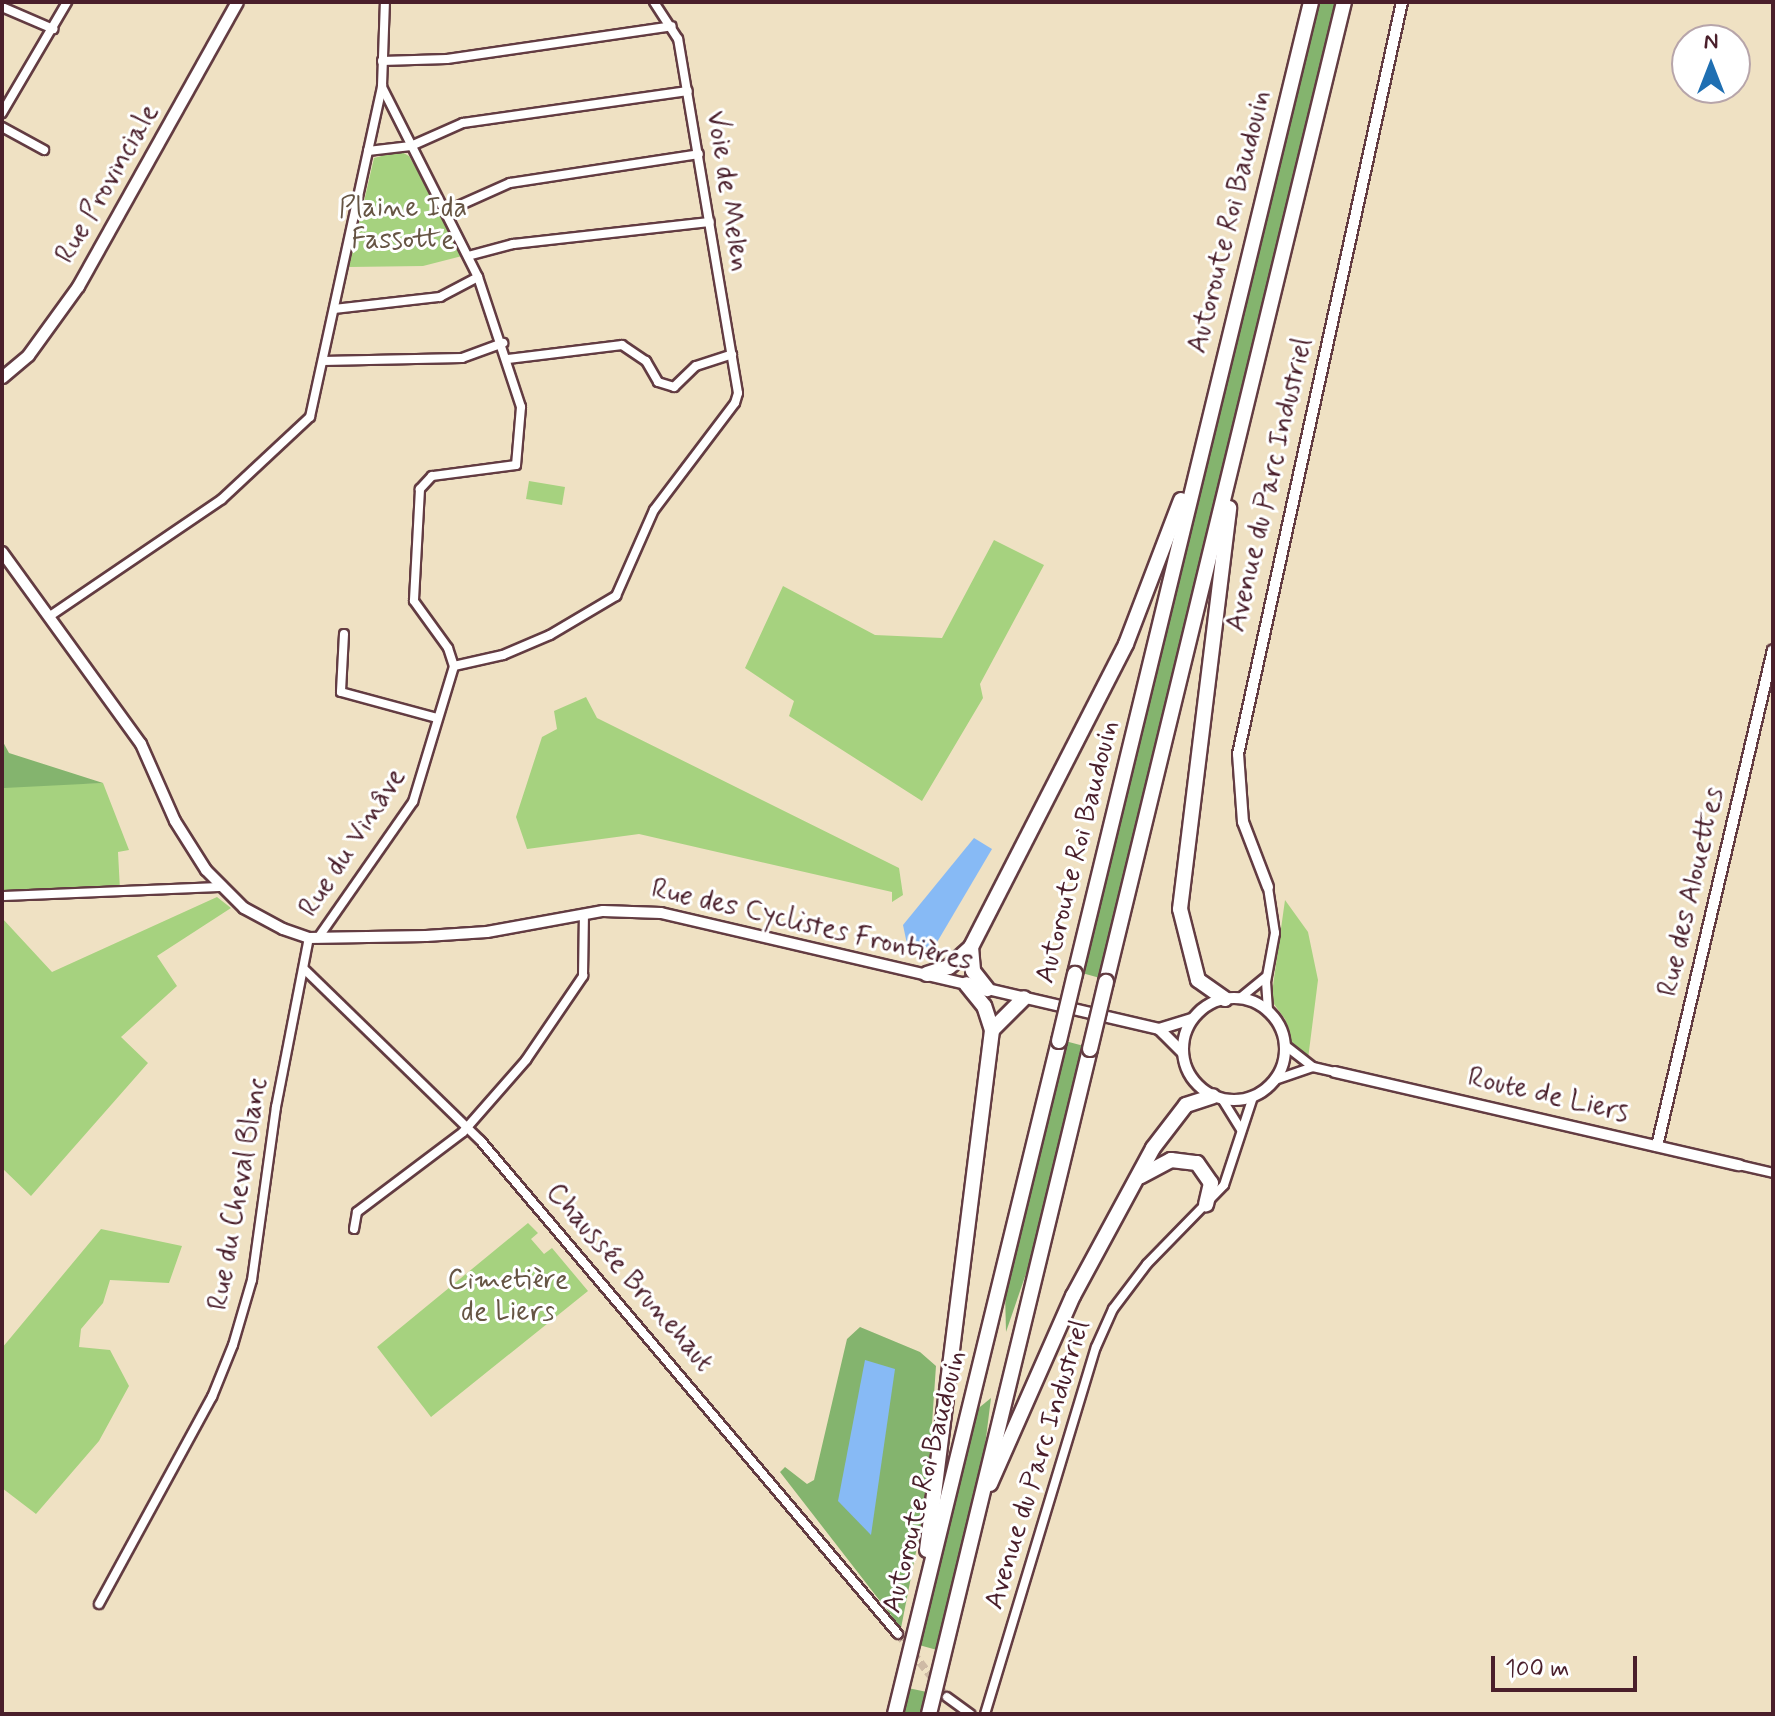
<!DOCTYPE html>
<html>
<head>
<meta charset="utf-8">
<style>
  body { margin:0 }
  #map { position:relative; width:1775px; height:1716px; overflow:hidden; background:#efe1c3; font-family:Mynerve,sans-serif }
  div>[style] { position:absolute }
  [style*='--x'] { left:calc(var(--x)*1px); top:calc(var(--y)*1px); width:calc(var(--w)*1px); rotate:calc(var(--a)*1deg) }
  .green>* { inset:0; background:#a6d27f }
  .forest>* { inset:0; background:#84b46e }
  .water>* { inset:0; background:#87baf5 }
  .minor-tunnel>* { height:8px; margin-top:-4px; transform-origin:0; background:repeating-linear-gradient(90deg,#cebaa5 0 8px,transparent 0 12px) }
  .roads { filter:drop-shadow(2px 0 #633c42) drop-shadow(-2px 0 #633c42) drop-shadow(0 2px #633c42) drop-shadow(0 -2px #633c42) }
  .minor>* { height:8px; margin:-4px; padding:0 4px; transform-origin:4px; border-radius:4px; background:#fff }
  .tertiary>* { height:10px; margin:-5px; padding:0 5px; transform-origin:5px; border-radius:5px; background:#fff }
  .tertiary>.ring { margin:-5px; padding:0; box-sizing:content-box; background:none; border:10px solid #fff; border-radius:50% }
  .secondary>* { height:11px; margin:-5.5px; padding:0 5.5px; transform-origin:5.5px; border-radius:5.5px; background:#fff }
  .motorway>* { height:14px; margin:-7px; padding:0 7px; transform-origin:7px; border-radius:7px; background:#fff }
  .bridges { filter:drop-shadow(2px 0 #633c42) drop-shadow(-2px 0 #633c42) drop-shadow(0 2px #633c42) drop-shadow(0 -2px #633c42) }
  .motorway-bridge>* { height:14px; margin:-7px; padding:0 7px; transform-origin:7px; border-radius:7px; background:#fff }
  span { translate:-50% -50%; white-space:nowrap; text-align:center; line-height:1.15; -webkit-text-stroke:6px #fff; paint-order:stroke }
  .street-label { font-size:28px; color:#4a1f2b }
  .park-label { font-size:28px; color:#654 }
  .frame { position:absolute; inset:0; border:4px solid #4a1f2b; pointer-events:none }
  .north { position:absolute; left:1671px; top:24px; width:80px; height:80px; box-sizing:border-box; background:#fff; border:2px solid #b7a5aa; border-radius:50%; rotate:0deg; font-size:22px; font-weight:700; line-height:32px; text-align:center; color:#4a1f2b }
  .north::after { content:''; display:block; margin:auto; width:28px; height:36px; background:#1f6fb2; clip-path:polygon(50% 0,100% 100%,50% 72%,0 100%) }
  .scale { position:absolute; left:1491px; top:1656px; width:146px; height:36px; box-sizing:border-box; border:4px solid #4a1f2b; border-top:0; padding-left:10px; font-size:24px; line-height:28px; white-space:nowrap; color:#4a1f2b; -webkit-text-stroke:6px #fff; paint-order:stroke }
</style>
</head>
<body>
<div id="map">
  <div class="green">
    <i style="clip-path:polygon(400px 151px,409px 156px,466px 255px,423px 266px,349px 267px,374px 158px)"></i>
    <i style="clip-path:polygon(529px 481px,565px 487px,562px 505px,526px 499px)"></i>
    <i style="clip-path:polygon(994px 540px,1044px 565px,980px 684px,983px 698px,922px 801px,789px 716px,794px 701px,745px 668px,783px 586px,875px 635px,942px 638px)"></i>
    <i style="clip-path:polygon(586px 697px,597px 718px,899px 868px,903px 895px,892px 902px,892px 892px,639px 834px,527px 849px,516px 817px,542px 737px,557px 729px,554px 711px)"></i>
    <i style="clip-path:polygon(103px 783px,129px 850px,118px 852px,120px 890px,2px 891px,2px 785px)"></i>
    <i style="clip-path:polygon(217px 897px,231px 908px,157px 956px,177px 986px,121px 1037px,148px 1063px,31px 1196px,2px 1168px,2px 918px,52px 972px)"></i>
    <i style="clip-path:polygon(1285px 900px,1308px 932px,1318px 980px,1308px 1059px,1294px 1050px,1285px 1019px,1271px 1000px)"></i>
    <i style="clip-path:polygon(528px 1223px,538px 1233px,531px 1239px,544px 1254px,552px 1248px,588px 1291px,431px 1417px,377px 1347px)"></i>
    <i style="clip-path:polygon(101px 1229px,182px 1246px,169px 1283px,110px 1280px,103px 1303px,81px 1329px,79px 1347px,110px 1350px,129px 1386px,99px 1441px,36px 1514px,2px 1488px,2px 1348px)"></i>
  </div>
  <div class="forest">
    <i style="clip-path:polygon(1317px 2px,1337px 2px,1100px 978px,1082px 973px)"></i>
    <i style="clip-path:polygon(2px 740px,9px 753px,103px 783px,4px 788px)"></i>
    <i style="clip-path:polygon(1065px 1041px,1084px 1046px,1030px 1262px,1006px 1332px,1005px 1291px)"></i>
    <i style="clip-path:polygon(860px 1327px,920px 1352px,936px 1366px,927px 1496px,901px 1628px,780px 1472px,785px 1467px,807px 1484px,814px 1480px,847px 1339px)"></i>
    <i style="clip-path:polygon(991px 1398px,984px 1454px,937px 1650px,919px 1645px,975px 1411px)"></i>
    <i style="clip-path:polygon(908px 1688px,927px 1692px,922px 1714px,901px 1714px)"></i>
  </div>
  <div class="water">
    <i style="clip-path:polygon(974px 838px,992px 849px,933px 949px,907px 944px,903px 925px)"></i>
    <i style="clip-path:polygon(865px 1360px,895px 1369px,871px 1535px,838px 1501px)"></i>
  </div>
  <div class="minor-tunnel">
    <i style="--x:898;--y:1634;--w:80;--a:52.1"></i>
  </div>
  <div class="roads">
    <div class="minor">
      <i style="--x:2;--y:7;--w:56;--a:23.3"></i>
      <i style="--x:382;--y:61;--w:65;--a:-1.8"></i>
      <i style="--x:447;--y:59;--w:227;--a:-8.3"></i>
      <i style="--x:382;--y:87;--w:213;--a:63.2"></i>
      <i style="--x:478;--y:277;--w:137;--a:71.7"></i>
      <i style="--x:521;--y:407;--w:58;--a:94.9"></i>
      <i style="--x:516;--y:465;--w:85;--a:172.5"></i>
      <i style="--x:432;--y:476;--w:18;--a:133"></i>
      <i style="--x:420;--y:489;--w:112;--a:93.1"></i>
      <i style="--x:414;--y:601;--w:58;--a:54.1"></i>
      <i style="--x:448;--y:648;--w:19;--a:72"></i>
      <i style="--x:2;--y:113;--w:129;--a:-59.6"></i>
      <i style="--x:2;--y:127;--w:48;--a:28.7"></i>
      <i style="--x:368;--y:151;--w:43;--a:-6.6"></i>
      <i style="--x:411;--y:146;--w:57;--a:-23.9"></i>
      <i style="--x:463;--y:123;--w:227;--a:-8.1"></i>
      <i style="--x:447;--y:211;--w:69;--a:-24"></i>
      <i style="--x:510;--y:183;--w:191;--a:-8.7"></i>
      <i style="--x:468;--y:256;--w:47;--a:-14.9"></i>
      <i style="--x:513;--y:244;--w:198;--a:-6.4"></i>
      <i style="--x:334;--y:309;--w:107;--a:-6.5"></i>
      <i style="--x:440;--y:297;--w:43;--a:-27.8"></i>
      <i style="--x:508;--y:359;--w:115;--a:-7"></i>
      <i style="--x:622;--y:345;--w:29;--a:34"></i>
      <i style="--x:646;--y:361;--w:24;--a:60"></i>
      <i style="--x:658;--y:382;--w:17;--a:17"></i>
      <i style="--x:674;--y:387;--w:30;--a:-44"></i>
      <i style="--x:696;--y:366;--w:38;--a:-18"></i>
      <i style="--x:323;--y:361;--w:139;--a:-1.2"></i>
      <i style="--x:462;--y:358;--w:44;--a:-20.1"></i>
      <i style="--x:50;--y:616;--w:208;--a:-34.2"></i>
      <i style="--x:222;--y:499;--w:120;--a:-43"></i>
      <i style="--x:310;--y:417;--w:339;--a:-77.7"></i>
      <i style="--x:382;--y:86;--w:84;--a:-88"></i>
      <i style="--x:344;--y:634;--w:58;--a:93"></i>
      <i style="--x:341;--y:692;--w:99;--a:15.2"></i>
      <i style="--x:2;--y:896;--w:219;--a:-2.4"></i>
      <i style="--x:318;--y:938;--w:166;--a:-55.1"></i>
      <i style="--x:413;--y:802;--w:142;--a:-73.2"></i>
      <i style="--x:454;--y:666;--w:50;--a:-12.7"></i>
      <i style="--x:503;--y:655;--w:51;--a:-23.1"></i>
      <i style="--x:550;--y:635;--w:77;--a:-30.6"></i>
      <i style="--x:616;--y:596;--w:94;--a:-66.2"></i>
      <i style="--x:654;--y:510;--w:134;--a:-52.9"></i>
      <i style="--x:735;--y:403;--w:10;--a:-73"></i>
      <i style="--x:738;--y:393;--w:359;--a:-99.6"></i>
      <i style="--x:678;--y:39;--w:44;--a:-123"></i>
      <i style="--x:305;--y:970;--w:244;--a:44.2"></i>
      <i style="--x:480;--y:1140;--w:647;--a:49.76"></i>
      <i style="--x:1240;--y:998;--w:33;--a:-39"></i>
      <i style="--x:1268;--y:1010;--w:28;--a:-94"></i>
      <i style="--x:1266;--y:982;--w:50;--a:-79.6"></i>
      <i style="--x:1275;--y:933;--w:47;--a:-98.7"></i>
      <i style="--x:1286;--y:1046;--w:34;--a:38"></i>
      <i style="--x:1313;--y:1067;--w:23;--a:13"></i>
      <i style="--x:1275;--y:1080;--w:40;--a:-18.9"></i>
      <i style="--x:1222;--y:1099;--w:36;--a:58"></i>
      <i style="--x:1739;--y:1165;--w:35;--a:13"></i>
      <i style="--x:354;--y:1229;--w:17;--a:-80"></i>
      <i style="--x:357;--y:1212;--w:133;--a:-37"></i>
      <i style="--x:463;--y:1132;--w:96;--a:-48.8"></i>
      <i style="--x:526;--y:1060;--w:102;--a:-55.8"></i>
      <i style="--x:583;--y:976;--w:61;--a:-89.1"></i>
      <i style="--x:99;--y:1604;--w:236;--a:-61.4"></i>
      <i style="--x:212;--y:1397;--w:56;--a:-68"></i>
      <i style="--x:233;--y:1345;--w:68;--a:-73.7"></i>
      <i style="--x:252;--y:1280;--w:175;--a:-82.1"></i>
      <i style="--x:276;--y:1107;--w:172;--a:-79"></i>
      <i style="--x:947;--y:1697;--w:29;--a:36"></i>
      <i style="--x:985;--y:1714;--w:383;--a:-73.2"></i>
      <i style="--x:1096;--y:1347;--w:42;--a:-65.9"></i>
      <i style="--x:1113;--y:1309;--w:56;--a:-52.9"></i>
      <i style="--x:1147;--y:1264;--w:110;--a:-45.7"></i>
      <i style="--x:1224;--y:1185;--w:93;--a:-71.8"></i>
    </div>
    <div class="tertiary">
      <i style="--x:2;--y:552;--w:237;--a:54.1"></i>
      <i style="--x:141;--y:744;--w:84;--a:66.2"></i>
      <i style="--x:175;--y:821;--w:58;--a:57.7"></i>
      <i style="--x:206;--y:870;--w:54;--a:45"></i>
      <i style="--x:244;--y:908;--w:44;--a:28.3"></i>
      <i style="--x:283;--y:929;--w:28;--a:19"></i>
      <i style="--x:309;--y:938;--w:117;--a:-1"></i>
      <i style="--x:426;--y:936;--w:61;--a:-3.8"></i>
      <i style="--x:487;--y:932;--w:118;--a:-10.3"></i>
      <i style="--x:603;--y:911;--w:58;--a:2"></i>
      <i style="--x:661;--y:913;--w:511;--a:13.11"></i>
      <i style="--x:1159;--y:1029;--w:34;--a:45"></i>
      <i style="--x:1268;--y:887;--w:70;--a:-111"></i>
      <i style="--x:1243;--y:822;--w:68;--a:-94.2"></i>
      <i style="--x:1238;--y:754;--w:770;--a:-77.7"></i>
      <i class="ring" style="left:1183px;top:998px;width:92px;height:92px"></i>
      <i style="--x:1159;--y:1029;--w:34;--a:-17"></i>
      <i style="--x:1335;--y:1072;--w:415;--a:13"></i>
      <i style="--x:1657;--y:1146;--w:509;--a:-76.84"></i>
    </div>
    <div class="secondary">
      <i style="--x:2;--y:377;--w:34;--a:-40"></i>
      <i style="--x:28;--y:355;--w:85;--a:-54.1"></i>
      <i style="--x:78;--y:286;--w:325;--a:-60.8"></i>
    </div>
    <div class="motorway">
      <i style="--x:971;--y:947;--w:24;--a:85"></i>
      <i style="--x:973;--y:971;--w:23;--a:52"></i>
      <i style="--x:927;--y:974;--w:23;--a:-18"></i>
      <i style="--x:949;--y:967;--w:30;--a:-42"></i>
      <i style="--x:971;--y:947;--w:340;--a:-62.9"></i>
      <i style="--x:1126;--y:644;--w:154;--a:-69.1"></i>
      <i style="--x:1075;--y:974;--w:1000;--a:-76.35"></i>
      <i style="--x:1106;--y:982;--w:1008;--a:-76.35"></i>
      <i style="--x:1225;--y:999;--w:33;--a:-145"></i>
      <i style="--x:1198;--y:980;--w:73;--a:-104.2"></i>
      <i style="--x:1180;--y:909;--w:404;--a:-83"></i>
      <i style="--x:992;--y:1030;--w:45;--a:-45"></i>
      <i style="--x:1141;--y:1176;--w:34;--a:-28"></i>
      <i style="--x:1171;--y:1160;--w:26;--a:7"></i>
      <i style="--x:1197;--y:1163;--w:24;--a:55"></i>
      <i style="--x:1211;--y:1183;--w:22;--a:103"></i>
      <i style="--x:990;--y:1484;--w:206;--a:-66.2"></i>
      <i style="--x:1073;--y:1296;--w:168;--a:-61.6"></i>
      <i style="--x:1153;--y:1148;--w:54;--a:-52.5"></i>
      <i style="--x:1186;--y:1105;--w:28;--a:-18"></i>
      <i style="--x:927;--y:1550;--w:524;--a:-82.87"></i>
      <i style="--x:992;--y:1030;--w:25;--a:-108"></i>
      <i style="--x:984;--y:1006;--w:28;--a:-129"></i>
      <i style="--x:895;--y:1714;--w:693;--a:-76.3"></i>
      <i style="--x:929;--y:1714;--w:684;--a:-76.39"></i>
    </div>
  </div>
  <div class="bridges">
    <div class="motorway-bridge">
      <i style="--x:1059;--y:1041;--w:69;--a:-76.6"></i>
      <i style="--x:1090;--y:1049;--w:69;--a:-76.6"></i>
    </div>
  </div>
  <div class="street-label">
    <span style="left:108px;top:184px;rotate:-60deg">Rue Provinciale</span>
    <span style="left:727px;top:191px;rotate:81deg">Voie de Melen</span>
    <span style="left:1230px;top:222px;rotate:-76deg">Autoroute Roi Baudouin</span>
    <span style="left:1270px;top:485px;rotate:-77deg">Avenue du Parc Industriel</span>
    <span style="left:353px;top:843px;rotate:-57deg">Rue du Vinâve</span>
    <span style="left:1078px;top:852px;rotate:-76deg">Autoroute Roi Baudouin</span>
    <span style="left:1692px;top:892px;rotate:-77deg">Rue des Alouettes</span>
    <span style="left:812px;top:926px;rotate:13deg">Rue des Cyclistes Frontières</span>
    <span style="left:1548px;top:1096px;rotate:13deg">Route de Liers</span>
    <span style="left:239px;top:1194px;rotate:-80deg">Rue du Cheval Blanc</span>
    <span style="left:629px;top:1278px;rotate:49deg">Chaussée Brunehaut</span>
    <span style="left:1038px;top:1465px;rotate:-73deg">Avenue du Parc Industriel</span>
    <span style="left:925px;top:1482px;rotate:-76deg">Autoroute Roi Baudouin</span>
  </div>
  <div class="park-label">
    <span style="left:403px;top:225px">Plaine Ida<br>Fassotte</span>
    <span style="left:508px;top:1297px">Cimetière<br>de Liers</span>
  </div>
  <div class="frame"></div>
  <div class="north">N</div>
  <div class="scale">100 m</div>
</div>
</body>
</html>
